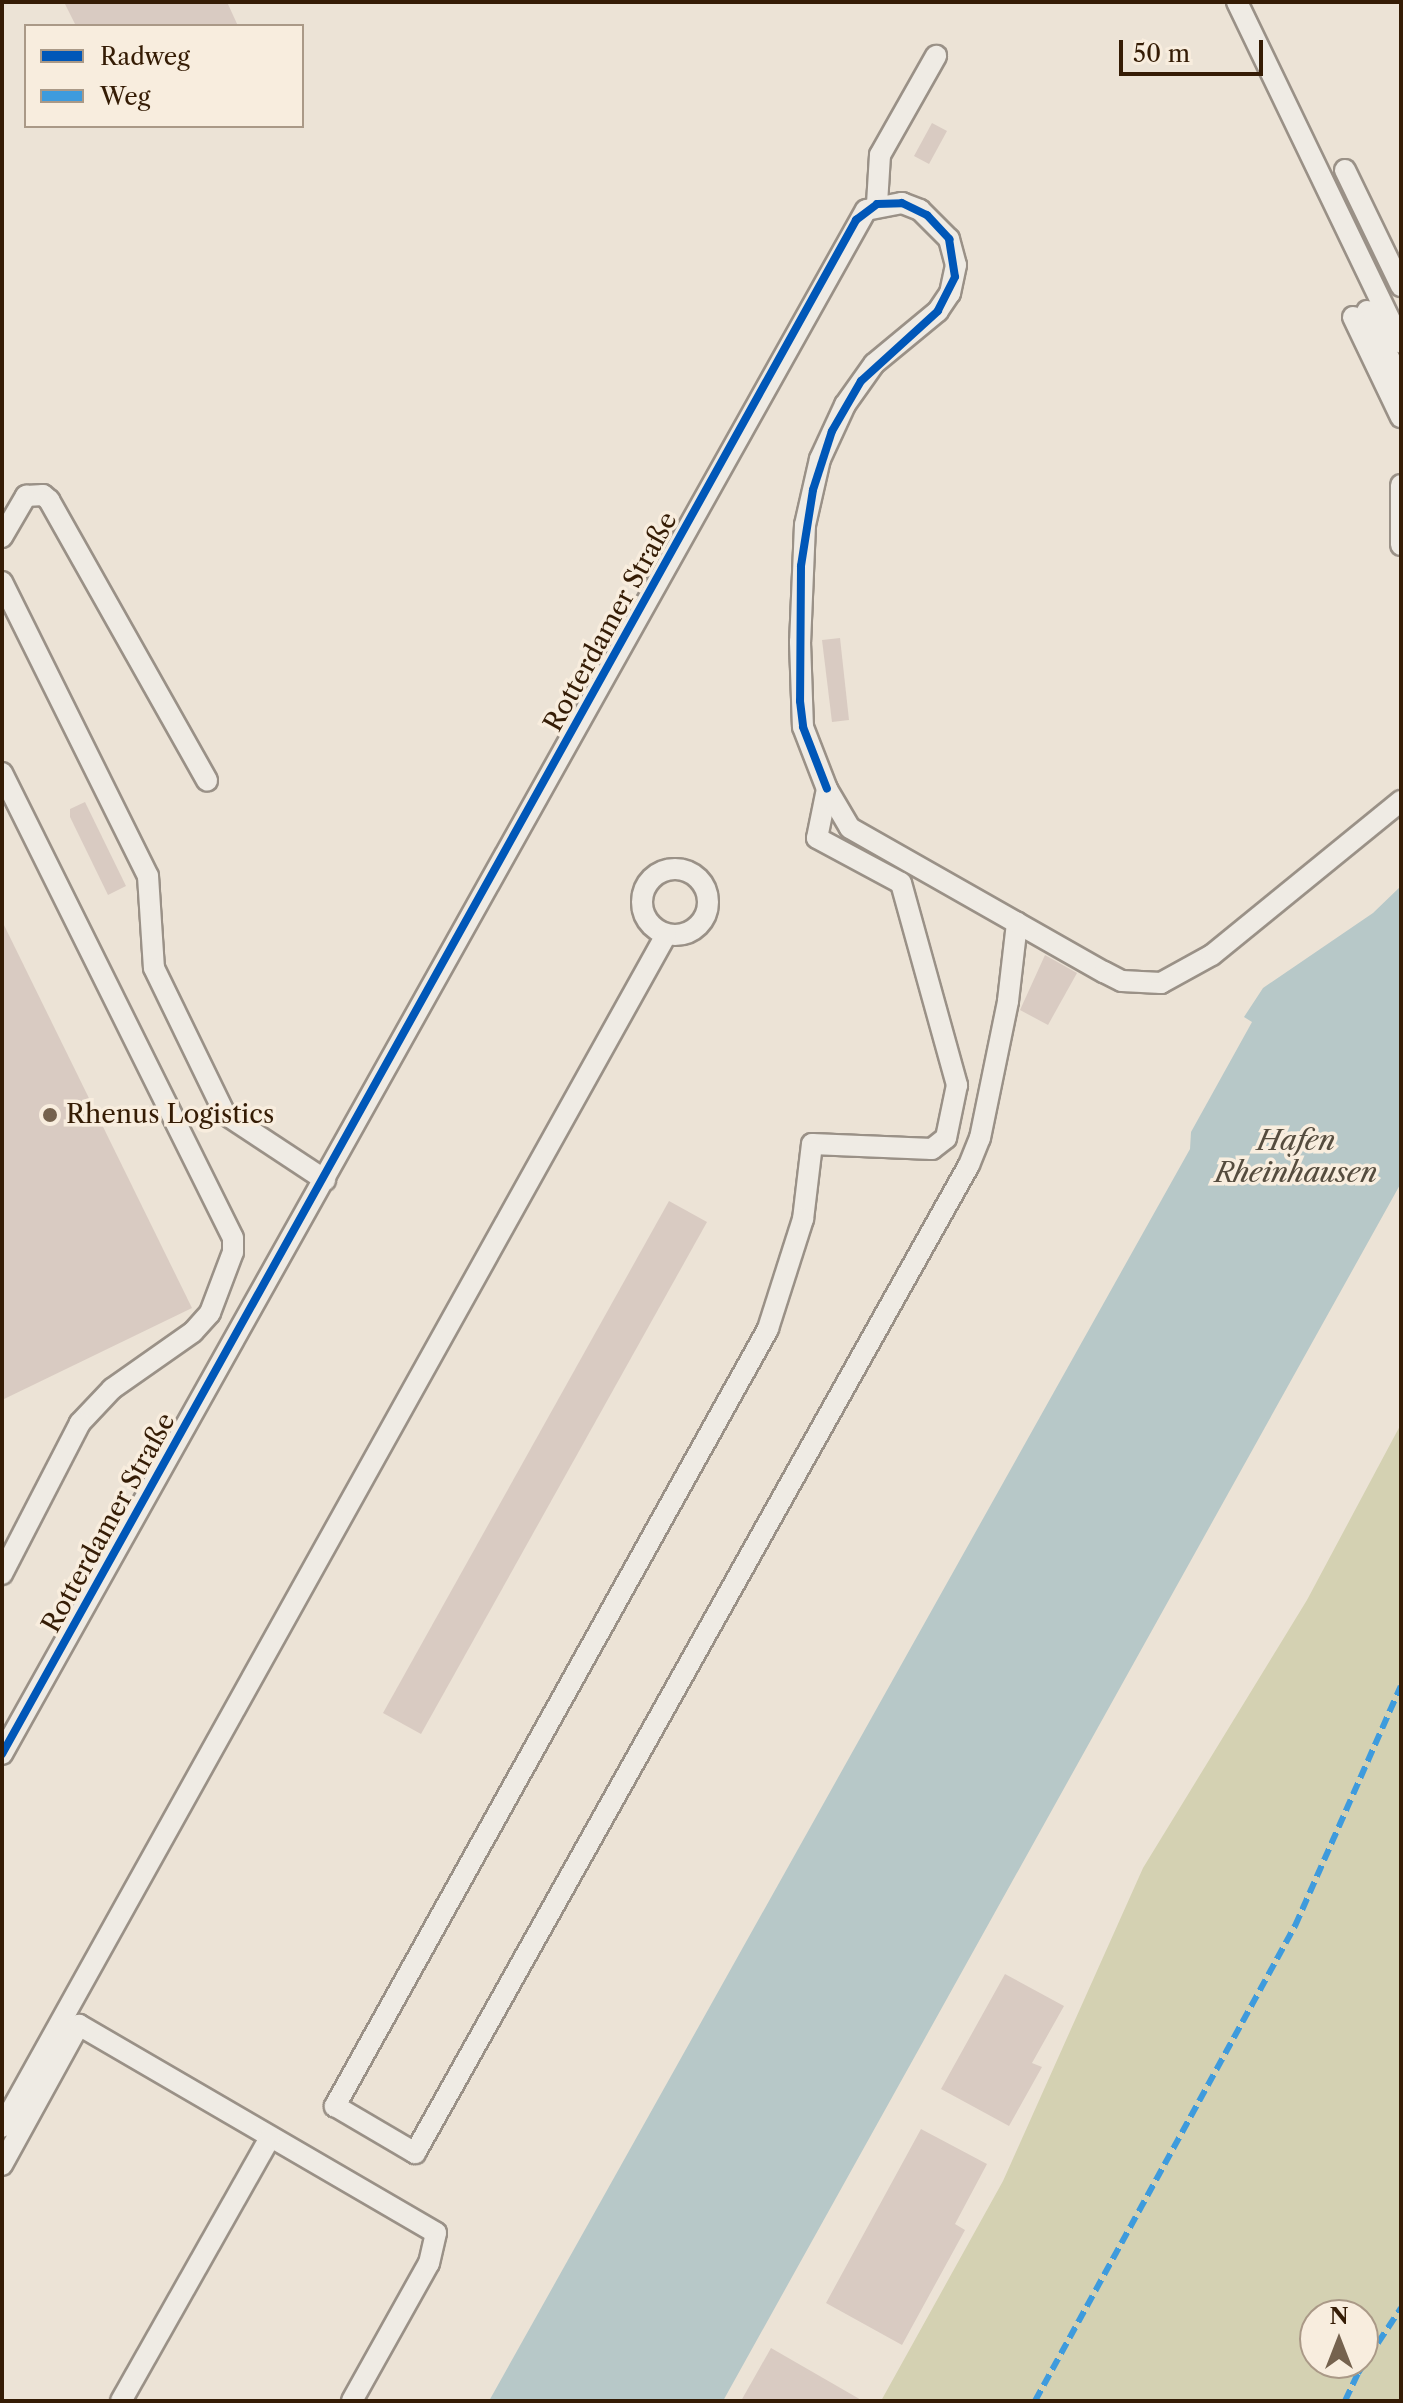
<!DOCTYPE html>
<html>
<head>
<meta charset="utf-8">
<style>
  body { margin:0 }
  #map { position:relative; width:1403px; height:2403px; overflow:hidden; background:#ece3d6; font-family:"Libre Caslon Text",serif }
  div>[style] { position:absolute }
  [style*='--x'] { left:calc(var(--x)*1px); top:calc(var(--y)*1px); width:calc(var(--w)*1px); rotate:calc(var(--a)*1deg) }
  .green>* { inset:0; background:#d4d1b2 }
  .water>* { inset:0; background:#b7c8c8 }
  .building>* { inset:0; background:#d9cbc2 }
  .roads { filter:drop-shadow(2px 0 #9a9187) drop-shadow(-2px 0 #9a9187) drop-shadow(0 2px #9a9187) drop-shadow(0 -2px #9a9187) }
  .minor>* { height:20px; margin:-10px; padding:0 10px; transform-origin:10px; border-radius:10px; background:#efebe4 }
  .minor>.ring { margin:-10px; padding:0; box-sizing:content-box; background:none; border:20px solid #efebe4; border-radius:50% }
  .quiet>* { height:6px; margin-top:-3px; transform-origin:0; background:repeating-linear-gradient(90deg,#3e9bdd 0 12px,transparent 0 18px) }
  .cycleway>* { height:8px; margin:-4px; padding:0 4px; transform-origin:4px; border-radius:4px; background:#0057b8 }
  .dots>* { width:22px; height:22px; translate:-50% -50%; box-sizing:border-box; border:4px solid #f8edde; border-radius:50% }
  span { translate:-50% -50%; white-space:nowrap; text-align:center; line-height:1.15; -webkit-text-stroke:7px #f8edde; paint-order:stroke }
  .street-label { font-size:26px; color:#351c05 }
  .poi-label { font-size:26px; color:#351c05 }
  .left { translate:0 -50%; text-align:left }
  .water-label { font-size:28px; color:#554c3e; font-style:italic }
  .frame { position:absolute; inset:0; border:4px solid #351c05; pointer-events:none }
  .legend { position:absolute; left:24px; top:24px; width:280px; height:104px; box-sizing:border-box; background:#f8edde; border:2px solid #aa9987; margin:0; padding:10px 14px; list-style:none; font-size:24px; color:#351c05 }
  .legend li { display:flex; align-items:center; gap:16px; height:40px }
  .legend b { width:40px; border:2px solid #aa9987 }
  .north { position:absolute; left:1299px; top:2299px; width:80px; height:80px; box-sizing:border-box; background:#f8edde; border:2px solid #aa9987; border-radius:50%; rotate:0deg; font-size:22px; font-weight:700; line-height:32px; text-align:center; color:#351c05 }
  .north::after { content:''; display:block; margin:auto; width:28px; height:36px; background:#75624e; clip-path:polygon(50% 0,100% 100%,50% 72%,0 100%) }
  .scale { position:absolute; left:1119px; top:40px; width:144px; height:36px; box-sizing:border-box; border:4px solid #351c05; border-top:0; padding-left:10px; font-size:24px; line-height:28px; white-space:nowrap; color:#351c05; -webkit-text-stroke:6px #f8edde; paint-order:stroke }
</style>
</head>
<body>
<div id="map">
  <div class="green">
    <i style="clip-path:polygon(evenodd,1401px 1424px,1401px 2401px,881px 2401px,1003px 2181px,1143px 1868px,1307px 1600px,1401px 1424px,1315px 2315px,1363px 2315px,1363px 2363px,1315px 2363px,1315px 2315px)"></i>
  </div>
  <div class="water">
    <i style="clip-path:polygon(1401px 886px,1401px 1183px,723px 2401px,489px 2401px,1190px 1149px,1191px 1132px,1252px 1022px,1244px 1017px,1263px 988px,1373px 913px)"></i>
  </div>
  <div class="building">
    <i style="clip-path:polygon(64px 2px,227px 2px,238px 26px,76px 26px)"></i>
    <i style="clip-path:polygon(932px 123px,947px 131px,929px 164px,914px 156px)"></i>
    <i style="clip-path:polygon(840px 638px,849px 720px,832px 722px,822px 640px)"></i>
    <i style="clip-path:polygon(85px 802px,126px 886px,108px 895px,70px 817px,70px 809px)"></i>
    <i style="clip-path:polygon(2px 921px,192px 1308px,2px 1400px)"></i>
    <i style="clip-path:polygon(1045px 955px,1077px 973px,1048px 1025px,1020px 1010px)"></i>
    <i style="clip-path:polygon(669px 1201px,707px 1222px,421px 1734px,383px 1713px)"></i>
    <i style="clip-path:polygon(1005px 1974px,1064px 2006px,1032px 2063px,1042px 2067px,1009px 2126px,941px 2089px)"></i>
    <i style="clip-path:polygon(921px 2129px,987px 2164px,955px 2224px,965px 2230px,902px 2345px,826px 2303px)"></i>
    <i style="clip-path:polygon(771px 2348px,863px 2401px,741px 2401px)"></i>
  </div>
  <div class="roads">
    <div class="minor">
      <i style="--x:1237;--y:2;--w:378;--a:64.3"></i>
      <i style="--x:1345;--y:170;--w:129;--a:64.2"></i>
      <i style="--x:877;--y:204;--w:49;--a:-86.5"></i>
      <i style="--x:880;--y:155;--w:114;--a:-60.5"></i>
      <i style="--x:1367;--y:311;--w:80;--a:64.7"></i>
      <i style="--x:1353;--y:317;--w:111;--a:64.4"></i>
      <i style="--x:1401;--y:485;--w:60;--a:90"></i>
      <i style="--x:2;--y:537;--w:48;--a:-59.7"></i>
      <i style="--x:26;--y:496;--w:17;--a:-3"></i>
      <i style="--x:43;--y:495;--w:8;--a:40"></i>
      <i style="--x:49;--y:500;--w:322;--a:60.6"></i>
      <i style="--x:2;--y:582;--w:328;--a:63.6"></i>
      <i style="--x:148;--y:876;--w:92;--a:86.3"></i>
      <i style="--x:154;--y:968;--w:162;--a:64.1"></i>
      <i style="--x:225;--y:1114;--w:120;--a:33.4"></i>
      <i style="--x:2;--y:773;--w:519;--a:63.58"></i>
      <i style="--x:233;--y:1238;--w:14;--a:90"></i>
      <i style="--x:233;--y:1252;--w:65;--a:110.7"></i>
      <i style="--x:210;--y:1313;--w:25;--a:132"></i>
      <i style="--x:193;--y:1332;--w:99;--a:144.9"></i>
      <i style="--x:112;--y:1389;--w:47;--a:133.3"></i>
      <i style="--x:80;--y:1423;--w:170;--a:117.3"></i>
      <i style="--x:827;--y:789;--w:50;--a:101.5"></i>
      <i style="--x:817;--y:838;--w:95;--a:28.2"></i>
      <i style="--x:901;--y:883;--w:210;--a:74.5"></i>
      <i style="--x:957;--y:1085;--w:54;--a:101.7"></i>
      <i style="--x:946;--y:1138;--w:18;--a:142"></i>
      <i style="--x:932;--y:1149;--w:120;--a:-177.6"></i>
      <i style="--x:812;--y:1144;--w:76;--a:96.8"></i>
      <i style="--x:803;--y:1219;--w:115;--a:107.7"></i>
      <i style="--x:768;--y:1329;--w:890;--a:119.13"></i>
      <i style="--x:335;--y:2106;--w:93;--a:30.4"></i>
      <i style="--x:415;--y:2153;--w:1133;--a:-60.72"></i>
      <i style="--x:969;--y:1165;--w:29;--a:-68"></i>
      <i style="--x:980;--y:1138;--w:140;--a:-78.4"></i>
      <i style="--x:1008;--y:1001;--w:79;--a:-83.4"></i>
      <i class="ring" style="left:642px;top:869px;width:46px;height:46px"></i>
      <i style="--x:2;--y:1754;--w:1769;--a:-60.77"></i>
      <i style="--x:866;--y:210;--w:37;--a:-11"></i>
      <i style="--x:902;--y:203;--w:19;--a:21"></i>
      <i style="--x:920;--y:210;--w:41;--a:45"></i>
      <i style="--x:949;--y:239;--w:27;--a:75"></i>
      <i style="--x:956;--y:265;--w:29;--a:102"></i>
      <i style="--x:950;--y:293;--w:22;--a:124"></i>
      <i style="--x:938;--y:311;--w:83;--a:140.4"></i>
      <i style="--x:874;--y:364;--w:50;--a:125.3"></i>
      <i style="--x:845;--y:405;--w:60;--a:114.8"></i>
      <i style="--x:820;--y:459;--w:68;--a:102.8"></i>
      <i style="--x:805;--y:525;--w:117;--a:92.4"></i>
      <i style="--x:800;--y:642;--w:85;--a:88"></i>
      <i style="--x:803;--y:727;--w:66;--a:68.8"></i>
      <i style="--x:827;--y:789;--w:45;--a:59.5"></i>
      <i style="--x:850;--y:828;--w:292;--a:29.6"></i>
      <i style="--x:1104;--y:972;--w:20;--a:27"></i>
      <i style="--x:1122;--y:981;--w:39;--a:3"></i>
      <i style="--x:1161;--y:983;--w:58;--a:-28.8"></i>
      <i style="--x:1212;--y:955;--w:244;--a:-39.2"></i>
      <i style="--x:2;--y:2127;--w:1364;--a:-60.88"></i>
      <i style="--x:2;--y:2165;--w:160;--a:-61.2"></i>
      <i style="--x:79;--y:2025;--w:413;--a:30.2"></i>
      <i style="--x:436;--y:2233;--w:31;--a:103"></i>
      <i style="--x:429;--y:2263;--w:158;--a:119.2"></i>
      <i style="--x:121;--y:2401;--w:302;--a:-60.5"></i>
    </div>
  </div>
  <div class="quiet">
    <i style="--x:1035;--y:2401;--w:542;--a:-61.31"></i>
    <i style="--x:1295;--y:1926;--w:262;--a:-66.2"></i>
    <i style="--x:1345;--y:2401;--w:31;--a:-65"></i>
    <i style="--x:1358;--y:2373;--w:78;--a:-56.5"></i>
  </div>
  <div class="cycleway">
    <i style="--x:2;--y:1754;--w:1756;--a:-60.89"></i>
    <i style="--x:856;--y:220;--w:26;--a:-37"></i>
    <i style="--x:877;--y:204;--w:25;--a:-2"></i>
    <i style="--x:902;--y:203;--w:28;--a:26"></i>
    <i style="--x:927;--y:215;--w:33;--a:47"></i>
    <i style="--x:949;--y:239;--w:38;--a:81"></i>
    <i style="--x:955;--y:277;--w:38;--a:117"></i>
    <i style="--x:938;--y:311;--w:104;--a:137.7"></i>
    <i style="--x:861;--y:381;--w:58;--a:120.1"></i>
    <i style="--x:832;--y:431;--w:62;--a:107.9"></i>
    <i style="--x:813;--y:490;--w:77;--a:99"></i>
    <i style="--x:801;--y:566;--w:135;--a:90.4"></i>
    <i style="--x:800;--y:701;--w:26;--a:83"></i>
    <i style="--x:803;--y:727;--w:66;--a:68.8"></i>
  </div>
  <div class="dots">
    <i style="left:50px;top:1115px;background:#75624e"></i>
  </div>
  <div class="street-label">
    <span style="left:611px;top:622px;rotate:-61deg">Rotterdamer Straße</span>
    <span style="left:109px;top:1523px;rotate:-61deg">Rotterdamer Straße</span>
  </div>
  <div class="poi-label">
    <span class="left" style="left:66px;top:1115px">Rhenus Logistics</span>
  </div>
  <div class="water-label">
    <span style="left:1296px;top:1156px">Hafen<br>Rheinhausen</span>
  </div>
  <div class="frame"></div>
  <ul class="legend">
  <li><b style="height:10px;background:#0057b8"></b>Radweg</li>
  <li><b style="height:10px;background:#3e9bdd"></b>Weg</li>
  </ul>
  <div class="north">N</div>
  <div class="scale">50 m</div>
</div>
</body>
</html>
